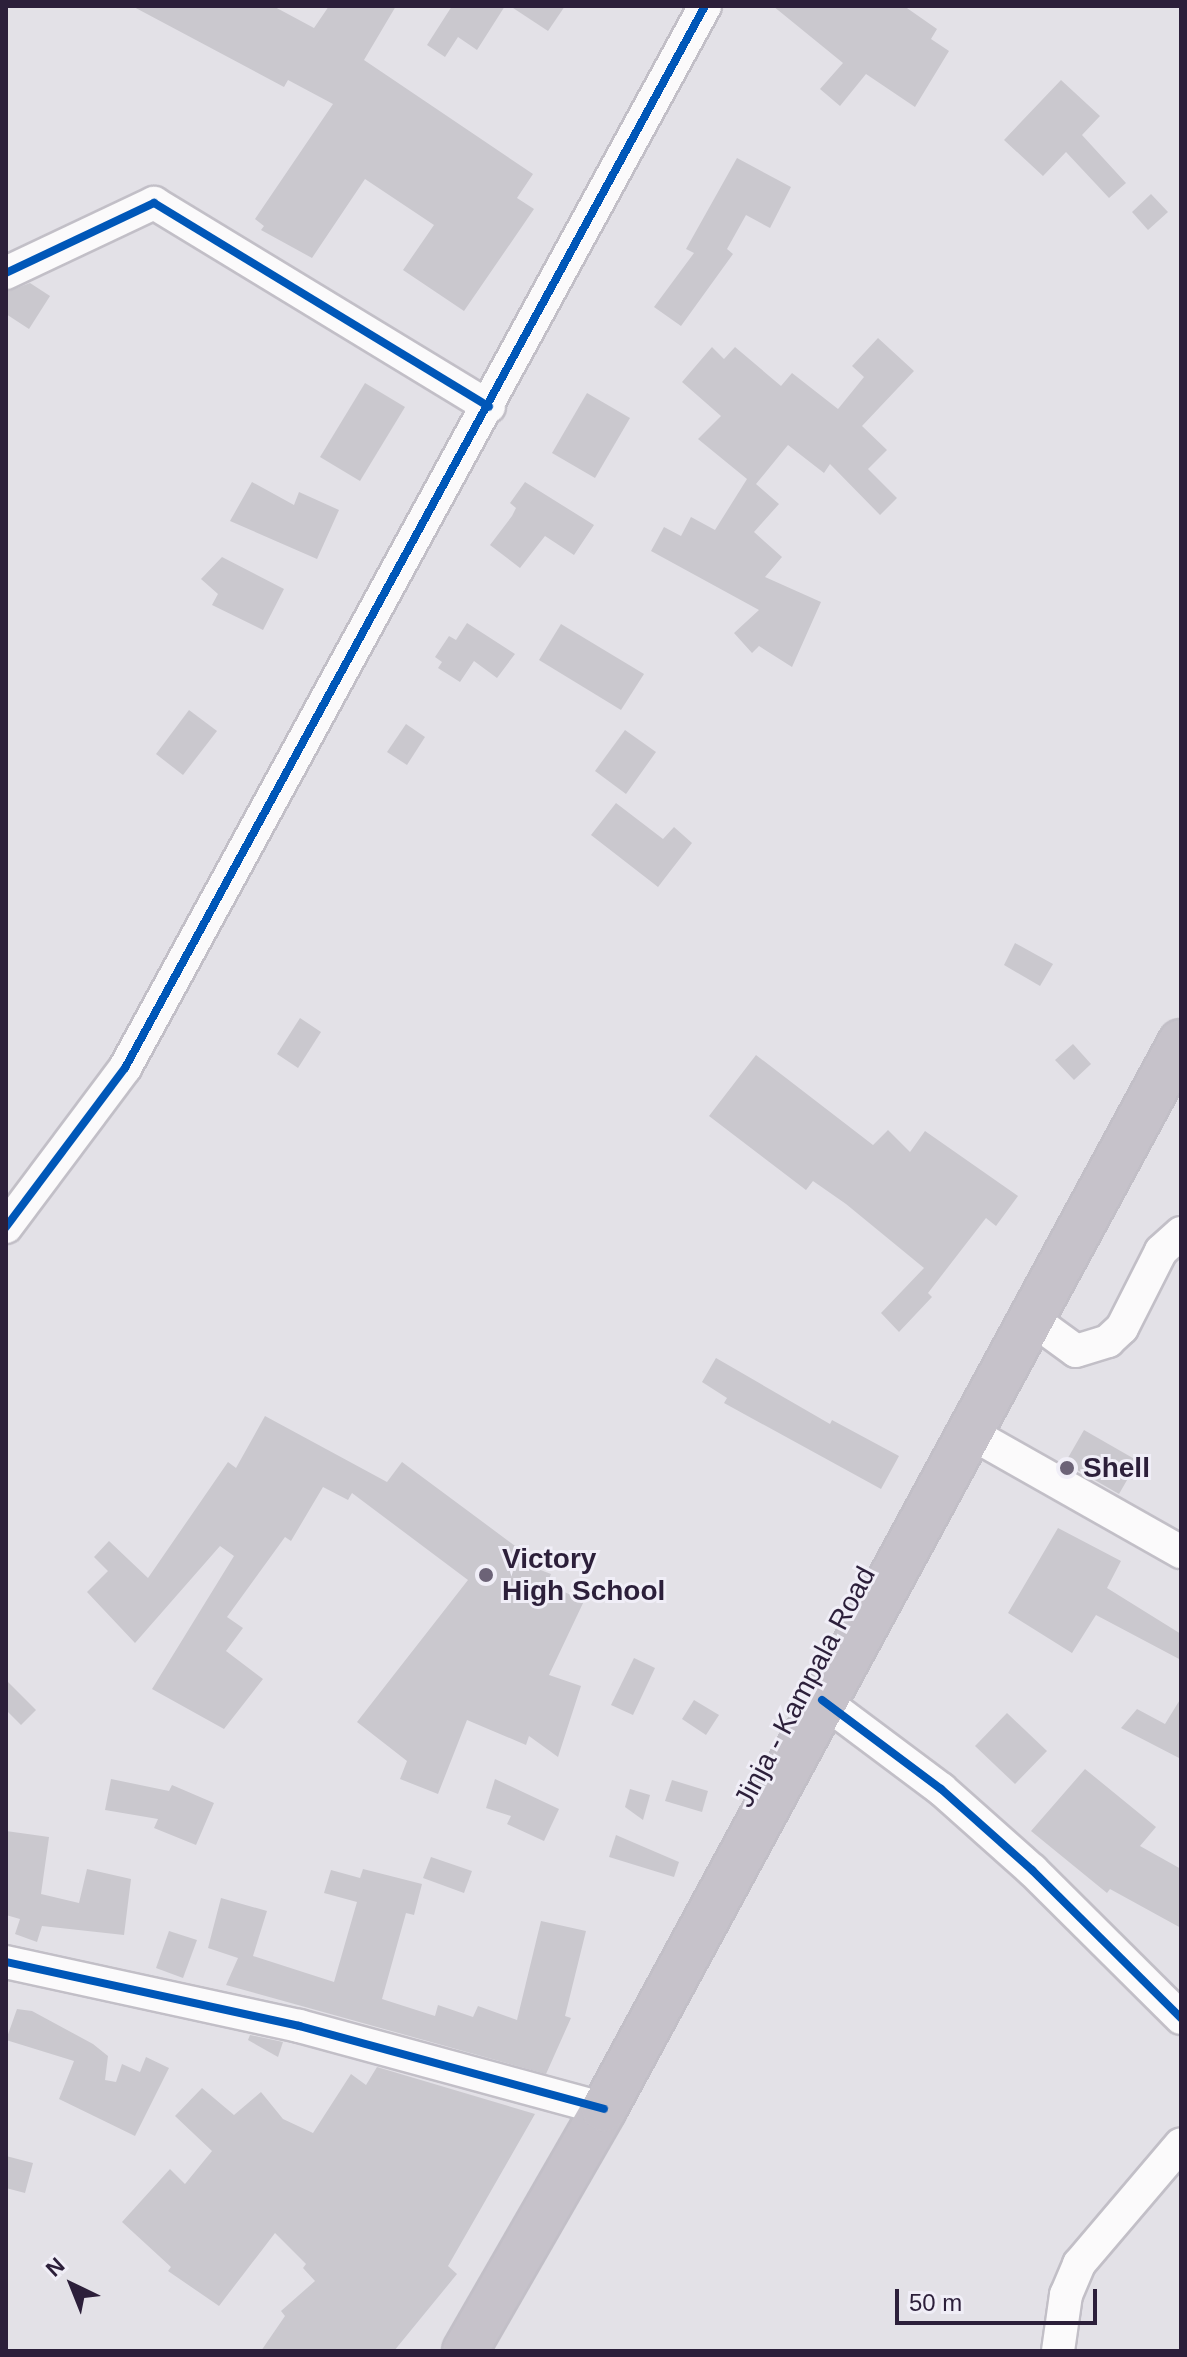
<!DOCTYPE html>
<html>
<head>
<meta charset="utf-8">
<style>
  body { margin:0 }
  #map { position:relative; width:1187px; height:2357px; overflow:hidden; background:#e3e1e7; font-family:Arial,sans-serif }
  div>[style] { position:absolute }
  [style*='--x'] { left:calc(var(--x)*1px); top:calc(var(--y)*1px); width:calc(var(--w)*1px); rotate:calc(var(--a)*1deg) }
  .building>* { inset:0; background:#cac8ce }
  .roads { filter:drop-shadow(2px 0 #c2bfc7) drop-shadow(-2px 0 #c2bfc7) drop-shadow(0 2px #c2bfc7) drop-shadow(0 -2px #c2bfc7) }
  .minor>* { height:32px; margin:-16px; padding:0 16px; transform-origin:16px; border-radius:16px; background:#fbfafb }
  .trunk>* { height:44px; margin:-22px; padding:0 22px; transform-origin:22px; border-radius:22px; background:#c6c2ca }
  .cycleway>* { height:8px; margin:-4px; padding:0 4px; transform-origin:4px; border-radius:4px; background:#0057b8 }
  .dots>* { width:22px; height:22px; translate:-50% -50%; box-sizing:border-box; border:4px solid #f0eef7; border-radius:50% }
  span { translate:-50% -50%; white-space:nowrap; text-align:center; line-height:1.15; -webkit-text-stroke:6px #f0eef7; paint-order:stroke }
  .poi-label { font-size:28px; color:#2c1f3a; font-weight:700 }
  .left { translate:0 -50%; text-align:left }
  .street-label { font-size:28px; color:#2c1f3a }
  .frame { position:absolute; inset:0; border:8px solid #2c1f3a; pointer-events:none }
  .north { position:absolute; left:32px; top:2245px; width:80px; height:80px; -webkit-text-stroke:6px #f0eef7; paint-order:stroke; rotate:317deg; font-size:22px; font-weight:700; line-height:32px; text-align:center; color:#2c1f3a }
  .north::after { content:''; display:block; margin:auto; width:28px; height:36px; background:#2c1f3a; clip-path:polygon(50% 0,100% 100%,50% 72%,0 100%) }
  .scale { position:absolute; left:895px; top:2289px; width:202px; height:36px; box-sizing:border-box; border:4px solid #2c1f3a; border-top:0; padding-left:10px; font-size:24px; line-height:28px; white-space:nowrap; color:#2c1f3a; -webkit-text-stroke:6px #f0eef7; paint-order:stroke }
</style>
</head>
<body>
<div id="map">
  <div class="building">
    <i style="clip-path:polygon(132px 6px,273px 6px,314px 28px,329px 6px,396px 6px,364px 60px,533px 174px,517px 198px,534px 209px,464px 311px,403px 270px,434px 225px,365px 179px,312px 258px,261px 230px,264px 226px,255px 219px,333px 104px,288px 80px,284px 87px)"></i>
    <i style="clip-path:polygon(452px 6px,505px 6px,477px 50px,458px 37px,445px 57px,427px 45px)"></i>
    <i style="clip-path:polygon(510px 6px,565px 6px,548px 31px)"></i>
    <i style="clip-path:polygon(773px 6px,904px 6px,937px 29px,931px 39px,949px 51px,915px 107px,866px 74px,840px 106px,820px 89px,843px 63px)"></i>
    <i style="clip-path:polygon(1061px 80px,1100px 116px,1082px 135px,1126px 183px,1109px 198px,1066px 152px,1043px 176px,1004px 140px)"></i>
    <i style="clip-path:polygon(737px 158px,791px 187px,770px 228px,746px 215px,727px 249px,733px 254px,681px 326px,654px 307px,694px 253px,686px 249px)"></i>
    <i style="clip-path:polygon(1151px 194px,1168px 212px,1148px 230px,1132px 212px)"></i>
    <i style="clip-path:polygon(30px 283px,50px 296px,29px 329px,6px 314px,6px 292px)"></i>
    <i style="clip-path:polygon(878px 338px,914px 371px,862px 426px,887px 450px,868px 469px,897px 498px,880px 515px,830px 464px,824px 473px,788px 445px,756px 484px,779px 504px,754px 532px,782px 557px,765px 577px,821px 602px,792px 667px,759px 646px,752px 653px,734px 633px,759px 610px,651px 551px,664px 527px,681px 536px,691px 517px,715px 530px,747px 479px,698px 439px,721px 416px,682px 382px,712px 347px,724px 359px,735px 347px,781px 386px,792px 373px,838px 409px,864px 377px,852px 366px)"></i>
    <i style="clip-path:polygon(365px 383px,405px 407px,360px 481px,320px 457px)"></i>
    <i style="clip-path:polygon(587px 393px,630px 418px,595px 478px,552px 453px)"></i>
    <i style="clip-path:polygon(252px 482px,294px 505px,299px 492px,339px 510px,317px 559px,230px 521px)"></i>
    <i style="clip-path:polygon(525px 482px,594px 525px,574px 555px,545px 536px,520px 568px,490px 545px,512px 516px,516px 508px,510px 503px)"></i>
    <i style="clip-path:polygon(222px 557px,284px 589px,263px 630px,212px 605px,218px 594px,201px 579px)"></i>
    <i style="clip-path:polygon(467px 623px,515px 654px,497px 678px,474px 661px,460px 682px,438px 668px,442px 662px,435px 657px,449px 636px,456px 640px)"></i>
    <i style="clip-path:polygon(561px 624px,644px 674px,621px 710px,539px 660px)"></i>
    <i style="clip-path:polygon(189px 710px,217px 731px,183px 775px,156px 754px)"></i>
    <i style="clip-path:polygon(406px 724px,425px 737px,407px 765px,387px 752px)"></i>
    <i style="clip-path:polygon(625px 730px,656px 752px,626px 794px,595px 771px)"></i>
    <i style="clip-path:polygon(616px 803px,663px 839px,674px 827px,692px 843px,658px 887px,591px 835px)"></i>
    <i style="clip-path:polygon(1015px 943px,1053px 964px,1040px 986px,1004px 965px)"></i>
    <i style="clip-path:polygon(300px 1018px,321px 1032px,298px 1068px,277px 1054px)"></i>
    <i style="clip-path:polygon(1073px 1044px,1091px 1064px,1074px 1080px,1055px 1060px)"></i>
    <i style="clip-path:polygon(756px 1055px,873px 1145px,888px 1130px,910px 1152px,925px 1131px,1018px 1196px,996px 1226px,986px 1218px,928px 1293px,932px 1297px,899px 1332px,881px 1313px,924px 1268px,846px 1204px,813px 1181px,806px 1190px,709px 1116px)"></i>
    <i style="clip-path:polygon(716px 1358px,830px 1424px,832px 1420px,899px 1456px,881px 1489px,724px 1403px,727px 1398px,702px 1382px)"></i>
    <i style="clip-path:polygon(265px 1416px,387px 1482px,402px 1462px,530px 1557px,525px 1564px,551px 1574px,547px 1584px,584px 1601px,549px 1675px,581px 1686px,558px 1757px,529px 1736px,526px 1745px,467px 1720px,438px 1794px,400px 1779px,407px 1761px,357px 1722px,468px 1580px,352px 1493px,348px 1500px,323px 1487px,291px 1541px,285px 1537px,227px 1617px,243px 1628px,226px 1651px,263px 1679px,224px 1729px,152px 1689px,234px 1556px,220px 1546px,135px 1643px,87px 1592px,108px 1571px,94px 1557px,109px 1541px,148px 1578px,228px 1462px,236px 1468px)"></i>
    <i style="clip-path:polygon(1084px 1430px,1138px 1461px,1119px 1494px,1065px 1463px)"></i>
    <i style="clip-path:polygon(1058px 1528px,1121px 1561px,1107px 1588px,1181px 1634px,1181px 1660px,1096px 1615px,1072px 1653px,1008px 1613px)"></i>
    <i style="clip-path:polygon(634px 1658px,655px 1668px,633px 1715px,611px 1705px)"></i>
    <i style="clip-path:polygon(6px 1680px,36px 1710px,21px 1725px,6px 1710px)"></i>
    <i style="clip-path:polygon(1181px 1698px,1181px 1759px,1121px 1728px,1137px 1709px,1165px 1724px)"></i>
    <i style="clip-path:polygon(694px 1700px,719px 1715px,706px 1735px,682px 1719px)"></i>
    <i style="clip-path:polygon(1007px 1713px,1047px 1751px,1015px 1784px,975px 1746px)"></i>
    <i style="clip-path:polygon(1085px 1769px,1156px 1827px,1140px 1846px,1181px 1869px,1181px 1928px,1110px 1889px,1107px 1893px,1031px 1831px)"></i>
    <i style="clip-path:polygon(111px 1779px,169px 1791px,172px 1785px,214px 1803px,196px 1845px,154px 1828px,158px 1819px,105px 1810px)"></i>
    <i style="clip-path:polygon(495px 1779px,559px 1809px,544px 1841px,507px 1824px,511px 1816px,486px 1808px)"></i>
    <i style="clip-path:polygon(672px 1780px,708px 1791px,702px 1812px,665px 1801px)"></i>
    <i style="clip-path:polygon(630px 1789px,650px 1795px,643px 1820px,625px 1807px)"></i>
    <i style="clip-path:polygon(6px 1831px,49px 1837px,41px 1894px,79px 1903px,87px 1869px,131px 1879px,124px 1935px,42px 1926px,37px 1942px,15px 1934px,20px 1919px,6px 1915px)"></i>
    <i style="clip-path:polygon(616px 1835px,679px 1862px,674px 1877px,609px 1857px)"></i>
    <i style="clip-path:polygon(431px 1857px,472px 1871px,464px 1893px,423px 1878px)"></i>
    <i style="clip-path:polygon(363px 1869px,422px 1884px,414px 1915px,406px 1913px,382px 1999px,435px 2016px,438px 2005px,473px 2017px,478px 2006px,517px 2020px,541px 1921px,586px 1931px,565px 2016px,571px 2018px,546px 2074px,226px 1985px,238px 1958px,208px 1948px,221px 1898px,267px 1911px,253px 1956px,334px 1982px,357px 1902px,324px 1893px,331px 1870px,360px 1878px)"></i>
    <i style="clip-path:polygon(169px 1931px,197px 1940px,183px 1978px,156px 1968px)"></i>
    <i style="clip-path:polygon(17px 2009px,32px 2011px,93px 2044px,108px 2056px,105px 2080px,116px 2082px,122px 2064px,140px 2072px,146px 2057px,169px 2068px,135px 2136px,59px 2099px,74px 2061px,6px 2040px)"></i>
    <i style="clip-path:polygon(250px 2035px,283px 2042px,278px 2057px,248px 2040px)"></i>
    <i style="clip-path:polygon(377px 2067px,535px 2114px,448px 2266px,457px 2274px,394px 2351px,261px 2351px,285px 2316px,281px 2311px,315px 2281px,303px 2268px,306px 2264px,275px 2233px,219px 2306px,168px 2271px,171px 2267px,122px 2222px,170px 2169px,185px 2184px,212px 2151px,175px 2116px,202px 2088px,234px 2115px,261px 2092px,283px 2119px,313px 2133px,351px 2074px,366px 2085px)"></i>
    <i style="clip-path:polygon(6px 2156px,33px 2163px,25px 2193px,6px 2188px)"></i>
  </div>
  <div class="roads">
    <div class="minor">
      <i style="--x:6;--y:273;--w:164;--a:-25.3"></i>
      <i style="--x:154;--y:203;--w:392;--a:31.3"></i>
      <i style="--x:6;--y:1227;--w:199;--a:-53.2"></i>
      <i style="--x:125;--y:1068;--w:1210;--a:-61.36"></i>
      <i style="--x:1032;--y:1319;--w:54;--a:36"></i>
      <i style="--x:1076;--y:1351;--w:34;--a:-17"></i>
      <i style="--x:1108;--y:1341;--w:19;--a:-43"></i>
      <i style="--x:1122;--y:1328;--w:86;--a:-63.1"></i>
      <i style="--x:1161;--y:1251;--w:27;--a:-42"></i>
      <i style="--x:967;--y:1431;--w:246;--a:29.5"></i>
      <i style="--x:822;--y:1700;--w:149;--a:36.8"></i>
      <i style="--x:941;--y:1789;--w:122;--a:41.7"></i>
      <i style="--x:1032;--y:1870;--w:210;--a:44.8"></i>
      <i style="--x:6;--y:1962;--w:300;--a:12.3"></i>
      <i style="--x:299;--y:2026;--w:316;--a:15.2"></i>
      <i style="--x:1058;--y:2351;--w:57;--a:-81.9"></i>
      <i style="--x:1066;--y:2295;--w:34;--a:-67"></i>
      <i style="--x:1079;--y:2264;--w:157;--a:-49.6"></i>
    </div>
    <div class="trunk">
      <i style="--x:465;--y:2351;--w:279;--a:-60.1"></i>
      <i style="--x:604;--y:2109;--w:1213;--a:-61.6"></i>
    </div>
  </div>
  <div class="cycleway">
    <i style="--x:6;--y:273;--w:164;--a:-25.3"></i>
    <i style="--x:154;--y:203;--w:392;--a:31.3"></i>
    <i style="--x:6;--y:1227;--w:199;--a:-53.2"></i>
    <i style="--x:125;--y:1068;--w:1210;--a:-61.36"></i>
    <i style="--x:822;--y:1700;--w:149;--a:36.8"></i>
    <i style="--x:941;--y:1789;--w:122;--a:41.7"></i>
    <i style="--x:1032;--y:1870;--w:210;--a:44.8"></i>
    <i style="--x:6;--y:1962;--w:300;--a:12.3"></i>
    <i style="--x:299;--y:2026;--w:316;--a:15.2"></i>
  </div>
  <div class="dots">
    <i style="left:1067px;top:1468px;background:#6c6377"></i>
    <i style="left:486px;top:1575px;background:#6c6377"></i>
  </div>
  <div class="poi-label">
    <span class="left" style="left:1083px;top:1468px">Shell</span>
    <span class="left" style="left:502px;top:1575px">Victory<br>High School</span>
  </div>
  <div class="street-label">
    <span style="left:805px;top:1687px;rotate:-62deg">Jinja - Kampala Road</span>
  </div>
  <div class="frame"></div>
  <div class="north">N</div>
  <div class="scale">50 m</div>
</div>
</body>
</html>
